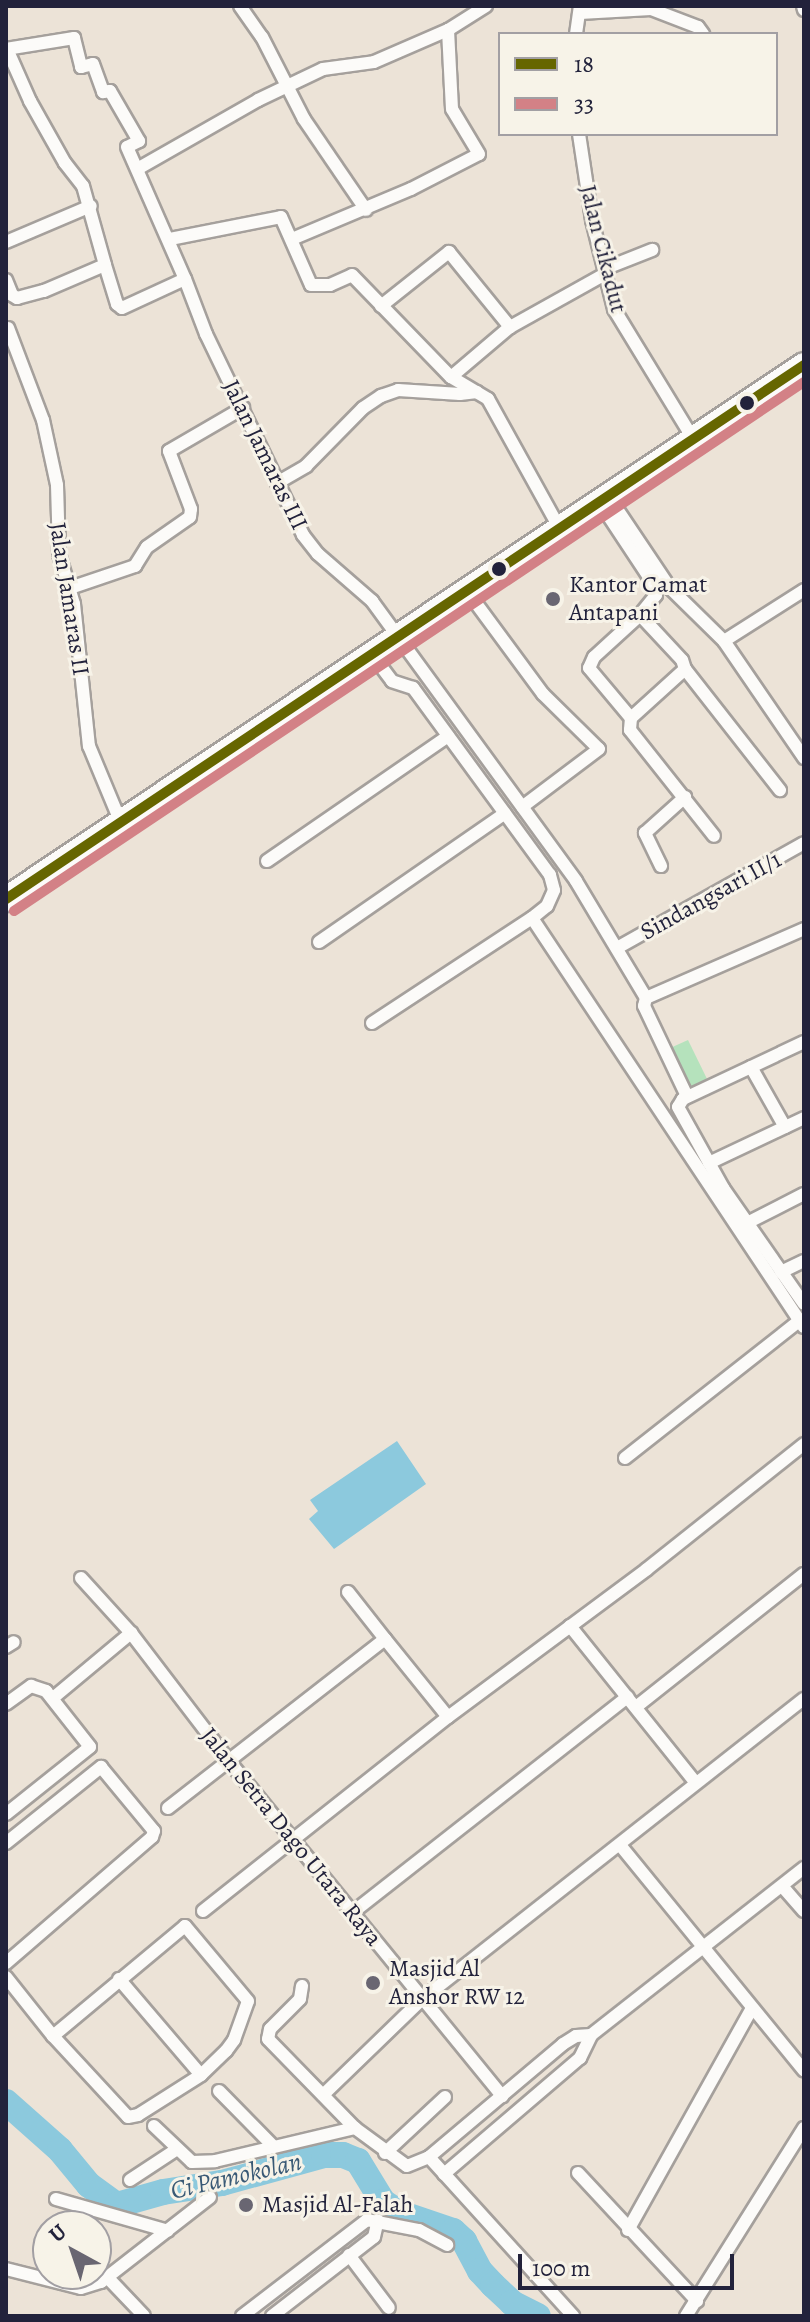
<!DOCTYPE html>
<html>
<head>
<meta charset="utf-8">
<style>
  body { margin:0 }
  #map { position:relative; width:810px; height:2322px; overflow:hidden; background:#ece3d7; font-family:Alegreya,serif }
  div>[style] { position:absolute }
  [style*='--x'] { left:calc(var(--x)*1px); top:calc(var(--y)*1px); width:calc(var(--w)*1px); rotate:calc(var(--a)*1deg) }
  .green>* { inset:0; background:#b5e2bc }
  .water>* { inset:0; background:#8cc9dd }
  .river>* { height:26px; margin:-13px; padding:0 13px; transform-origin:13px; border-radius:13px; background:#8cc9dd }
  .roads { filter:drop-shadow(2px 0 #a5a09c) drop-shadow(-2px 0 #a5a09c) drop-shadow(0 2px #a5a09c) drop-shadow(0 -2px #a5a09c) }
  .street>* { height:12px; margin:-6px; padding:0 6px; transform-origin:6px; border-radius:6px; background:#fcfbf9 }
  .highway>* { height:24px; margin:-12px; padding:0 12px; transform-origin:12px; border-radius:12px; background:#fcfbf9 }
  .bus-1>* { height:10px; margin:-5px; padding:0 5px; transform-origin:5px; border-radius:5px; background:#660 }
  .bus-2>* { height:10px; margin:-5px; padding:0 5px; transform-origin:5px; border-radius:5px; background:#d38186 }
  .dots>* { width:22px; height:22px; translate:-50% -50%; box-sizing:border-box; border:4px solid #f7f3e8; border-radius:50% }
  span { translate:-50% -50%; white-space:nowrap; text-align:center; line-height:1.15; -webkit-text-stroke:6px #f7f3e8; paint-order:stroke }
  .street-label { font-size:24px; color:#22223b }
  .poi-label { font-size:24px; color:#22223b }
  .left { translate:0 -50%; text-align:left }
  .water-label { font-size:26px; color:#395975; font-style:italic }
  .frame { position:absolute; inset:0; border:8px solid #22223b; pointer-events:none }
  .legend { position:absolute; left:498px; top:32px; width:280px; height:104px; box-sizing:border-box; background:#f7f3e8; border:2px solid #a29fa3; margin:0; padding:10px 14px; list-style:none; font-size:24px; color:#22223b }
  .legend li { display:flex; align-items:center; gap:16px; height:40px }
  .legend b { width:40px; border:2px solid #a29fa3 }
  .north { position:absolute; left:32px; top:2210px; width:80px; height:80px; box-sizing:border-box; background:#f7f3e8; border:2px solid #a29fa3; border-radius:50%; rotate:320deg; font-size:22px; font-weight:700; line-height:32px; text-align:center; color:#22223b }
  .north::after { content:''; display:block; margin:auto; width:28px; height:36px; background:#696672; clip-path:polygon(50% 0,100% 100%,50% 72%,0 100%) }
  .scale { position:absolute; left:518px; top:2254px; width:216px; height:36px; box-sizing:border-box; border:4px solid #22223b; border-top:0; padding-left:10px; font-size:24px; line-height:28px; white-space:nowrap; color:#22223b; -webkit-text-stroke:6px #f7f3e8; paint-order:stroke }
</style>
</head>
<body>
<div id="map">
  <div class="green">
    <i style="clip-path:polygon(688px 1040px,709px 1083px,688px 1093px,668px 1049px)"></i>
  </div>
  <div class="water">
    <i style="clip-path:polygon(397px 1441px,426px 1484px,334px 1549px,309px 1519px,318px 1511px,310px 1500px)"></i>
  </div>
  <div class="river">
    <i style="--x:6;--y:2102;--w:72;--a:41.6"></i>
    <i style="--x:60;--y:2150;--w:45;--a:50.4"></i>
    <i style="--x:89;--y:2185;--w:34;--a:36"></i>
    <i style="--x:117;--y:2205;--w:48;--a:-15.8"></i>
    <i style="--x:163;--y:2192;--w:60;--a:-8.7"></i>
    <i style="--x:222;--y:2183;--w:106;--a:-15.4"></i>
    <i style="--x:324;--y:2155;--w:19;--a:0"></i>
    <i style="--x:343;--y:2155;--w:16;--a:22"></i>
    <i style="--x:358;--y:2161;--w:48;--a:58.6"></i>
    <i style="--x:383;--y:2202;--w:20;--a:33"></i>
    <i style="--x:400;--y:2213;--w:56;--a:18.8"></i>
    <i style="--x:453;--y:2231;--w:15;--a:42"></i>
    <i style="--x:464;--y:2241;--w:34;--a:62"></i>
    <i style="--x:480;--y:2271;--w:19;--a:47"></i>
    <i style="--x:493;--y:2285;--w:26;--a:43"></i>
    <i style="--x:512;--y:2303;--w:29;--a:27"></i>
  </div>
  <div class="roads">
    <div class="street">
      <i style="--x:240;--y:6;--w:38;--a:55"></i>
      <i style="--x:262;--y:37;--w:92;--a:62.9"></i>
      <i style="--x:304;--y:119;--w:110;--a:55.7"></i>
      <i style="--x:803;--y:6;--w:4;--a:76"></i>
      <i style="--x:580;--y:13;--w:71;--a:-3.2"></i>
      <i style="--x:651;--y:9;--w:50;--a:21"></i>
      <i style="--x:698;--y:27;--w:9;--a:54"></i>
      <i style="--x:576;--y:34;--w:28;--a:-82"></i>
      <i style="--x:6;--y:49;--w:69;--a:-9.2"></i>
      <i style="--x:74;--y:38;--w:30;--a:76"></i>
      <i style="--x:81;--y:67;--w:12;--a:-14"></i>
      <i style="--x:93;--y:64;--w:30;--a:70"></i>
      <i style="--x:103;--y:92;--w:7;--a:-8"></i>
      <i style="--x:110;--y:91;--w:58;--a:59.9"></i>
      <i style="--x:139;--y:141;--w:13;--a:153"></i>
      <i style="--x:127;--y:147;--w:144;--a:66.3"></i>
      <i style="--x:7;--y:49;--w:57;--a:66.1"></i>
      <i style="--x:30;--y:101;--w:71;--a:60.6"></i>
      <i style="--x:65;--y:163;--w:29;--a:52"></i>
      <i style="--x:83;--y:186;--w:82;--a:74.4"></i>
      <i style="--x:579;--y:134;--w:87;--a:81.4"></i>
      <i style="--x:592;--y:220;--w:92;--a:76.1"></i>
      <i style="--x:614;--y:309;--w:153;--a:58.6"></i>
      <i style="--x:139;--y:168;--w:137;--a:-29.7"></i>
      <i style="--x:258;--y:100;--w:72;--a:-25.5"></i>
      <i style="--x:323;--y:69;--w:51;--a:-7.8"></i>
      <i style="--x:374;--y:62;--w:81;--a:-23.4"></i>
      <i style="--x:448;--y:30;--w:45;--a:-32.3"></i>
      <i style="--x:170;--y:239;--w:113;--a:-11.2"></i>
      <i style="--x:281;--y:217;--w:74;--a:66.2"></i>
      <i style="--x:311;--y:285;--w:19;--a:0"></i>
      <i style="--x:330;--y:285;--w:24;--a:-24"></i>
      <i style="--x:352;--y:275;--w:142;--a:45.9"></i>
      <i style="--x:451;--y:377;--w:43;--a:30.7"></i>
      <i style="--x:488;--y:399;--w:149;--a:61"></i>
      <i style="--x:292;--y:239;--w:129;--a:-22.8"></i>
      <i style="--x:411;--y:189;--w:76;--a:-27.2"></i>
      <i style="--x:479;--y:154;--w:52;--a:-121"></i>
      <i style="--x:452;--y:109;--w:79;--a:-92.9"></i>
      <i style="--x:6;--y:242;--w:92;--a:-23"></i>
      <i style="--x:604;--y:269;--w:52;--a:-21.6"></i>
      <i style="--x:6;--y:280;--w:16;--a:68"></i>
      <i style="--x:12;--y:295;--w:6;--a:31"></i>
      <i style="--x:17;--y:298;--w:28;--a:-15"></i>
      <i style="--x:44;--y:291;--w:66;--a:-23.1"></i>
      <i style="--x:105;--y:265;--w:41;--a:72.9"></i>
      <i style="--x:117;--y:304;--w:6;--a:39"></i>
      <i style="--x:122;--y:308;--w:69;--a:-24.7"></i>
      <i style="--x:185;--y:279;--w:59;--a:69.1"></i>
      <i style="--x:206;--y:334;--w:223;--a:64.2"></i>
      <i style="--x:303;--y:535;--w:24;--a:52"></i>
      <i style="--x:318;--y:554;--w:72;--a:41"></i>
      <i style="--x:372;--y:601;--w:346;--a:53.9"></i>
      <i style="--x:576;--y:881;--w:136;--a:59.1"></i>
      <i style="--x:646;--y:998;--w:8;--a:104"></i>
      <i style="--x:644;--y:1006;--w:100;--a:64.5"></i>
      <i style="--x:381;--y:306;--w:87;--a:-38.5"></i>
      <i style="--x:449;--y:252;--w:97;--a:50.9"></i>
      <i style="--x:8;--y:328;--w:98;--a:69.2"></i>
      <i style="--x:43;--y:420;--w:66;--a:77.8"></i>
      <i style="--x:57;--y:485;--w:69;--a:88.3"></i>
      <i style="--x:59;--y:554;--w:52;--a:73.3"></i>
      <i style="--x:74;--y:604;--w:143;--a:84"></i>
      <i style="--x:89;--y:746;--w:83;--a:67.4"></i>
      <i style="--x:451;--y:377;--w:77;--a:-40.3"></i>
      <i style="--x:510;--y:327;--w:109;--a:-29.2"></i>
      <i style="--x:277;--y:483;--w:34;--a:-30"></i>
      <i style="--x:306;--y:466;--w:81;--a:-45.5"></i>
      <i style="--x:363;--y:408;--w:22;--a:-34"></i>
      <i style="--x:381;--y:396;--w:18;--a:-19"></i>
      <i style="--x:398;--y:390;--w:62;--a:3.7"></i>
      <i style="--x:460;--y:394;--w:17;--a:-7"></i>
      <i style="--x:609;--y:497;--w:110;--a:56.2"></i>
      <i style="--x:670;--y:588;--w:76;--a:44.5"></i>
      <i style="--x:724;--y:641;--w:142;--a:55.6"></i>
      <i style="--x:600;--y:503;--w:100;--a:56.5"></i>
      <i style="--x:655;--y:586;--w:9;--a:84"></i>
      <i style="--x:656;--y:595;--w:26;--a:129"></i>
      <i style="--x:640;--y:615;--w:62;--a:137.6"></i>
      <i style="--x:594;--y:657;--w:12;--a:114"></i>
      <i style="--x:589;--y:668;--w:65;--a:50"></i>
      <i style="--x:631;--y:718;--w:12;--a:95"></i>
      <i style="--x:630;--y:730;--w:135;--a:51.6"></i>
      <i style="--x:70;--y:588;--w:69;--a:-18.7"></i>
      <i style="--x:135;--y:566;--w:22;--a:-58"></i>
      <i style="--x:147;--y:547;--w:52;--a:-34.9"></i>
      <i style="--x:190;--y:517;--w:8;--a:-83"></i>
      <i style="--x:191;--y:509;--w:62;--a:-110.8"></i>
      <i style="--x:169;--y:451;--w:86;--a:-30.2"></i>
      <i style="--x:467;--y:591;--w:128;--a:53.6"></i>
      <i style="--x:543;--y:694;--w:78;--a:44.5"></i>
      <i style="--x:599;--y:749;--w:96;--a:143"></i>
      <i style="--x:724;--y:641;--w:95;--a:-32.5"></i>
      <i style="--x:685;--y:669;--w:154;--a:51.9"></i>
      <i style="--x:631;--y:718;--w:73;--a:-42.2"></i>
      <i style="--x:685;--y:669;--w:9;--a:-108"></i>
      <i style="--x:682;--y:660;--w:62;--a:-133"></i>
      <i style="--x:267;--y:861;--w:220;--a:-34.6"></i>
      <i style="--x:661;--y:866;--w:37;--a:-116"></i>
      <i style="--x:645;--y:833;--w:54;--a:-42"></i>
      <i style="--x:532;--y:918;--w:491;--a:56.4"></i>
      <i style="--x:319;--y:942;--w:226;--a:-34.7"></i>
      <i style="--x:617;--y:948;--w:214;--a:-29.3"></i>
      <i style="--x:646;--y:998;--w:172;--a:-23.6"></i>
      <i style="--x:372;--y:1023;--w:191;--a:-33.3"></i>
      <i style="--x:532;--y:918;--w:19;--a:-39"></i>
      <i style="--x:547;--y:906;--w:17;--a:-66"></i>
      <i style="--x:554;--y:890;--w:16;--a:-105"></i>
      <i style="--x:550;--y:875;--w:232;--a:-126.2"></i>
      <i style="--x:413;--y:688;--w:22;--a:-162"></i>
      <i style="--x:392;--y:681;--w:31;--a:-127"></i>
      <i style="--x:804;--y:1042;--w:134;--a:154.8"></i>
      <i style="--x:683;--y:1099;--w:9;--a:122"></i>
      <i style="--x:678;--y:1107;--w:93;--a:60.9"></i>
      <i style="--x:723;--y:1188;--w:141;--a:55.1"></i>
      <i style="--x:751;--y:1067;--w:69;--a:60.5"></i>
      <i style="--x:709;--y:1163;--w:105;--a:-25.3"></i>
      <i style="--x:747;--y:1223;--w:64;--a:-27"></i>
      <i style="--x:781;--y:1272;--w:25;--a:-26"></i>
      <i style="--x:625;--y:1458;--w:221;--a:-38.2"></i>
      <i style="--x:81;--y:1578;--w:74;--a:47.7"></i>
      <i style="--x:131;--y:1633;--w:160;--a:52.6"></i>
      <i style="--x:228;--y:1760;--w:434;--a:50.8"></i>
      <i style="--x:348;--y:1592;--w:60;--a:51.8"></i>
      <i style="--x:570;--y:1626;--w:201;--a:51.3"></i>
      <i style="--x:6;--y:1647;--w:9;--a:-32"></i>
      <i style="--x:53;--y:1698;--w:102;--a:-39.8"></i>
      <i style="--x:6;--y:1704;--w:31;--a:-36"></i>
      <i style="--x:31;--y:1686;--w:16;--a:18"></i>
      <i style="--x:46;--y:1691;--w:71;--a:51.8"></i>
      <i style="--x:90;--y:1747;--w:107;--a:141.4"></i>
      <i style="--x:636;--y:1707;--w:214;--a:-38.4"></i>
      <i style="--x:168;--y:1808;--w:275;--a:-37.9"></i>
      <i style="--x:385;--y:1639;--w:100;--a:51.1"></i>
      <i style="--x:6;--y:1843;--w:122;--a:-38.7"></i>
      <i style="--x:101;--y:1767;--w:83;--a:50.4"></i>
      <i style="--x:154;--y:1831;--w:6;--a:108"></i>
      <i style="--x:152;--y:1837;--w:193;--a:139.2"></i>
      <i style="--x:620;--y:1845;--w:291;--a:50.8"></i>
      <i style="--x:782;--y:1886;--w:33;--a:49"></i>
      <i style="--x:203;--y:1911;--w:313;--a:-38.4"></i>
      <i style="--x:448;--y:1717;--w:248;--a:-36.6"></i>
      <i style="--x:647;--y:1569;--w:201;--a:-38.5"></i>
      <i style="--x:352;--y:1913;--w:350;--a:-38.1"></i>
      <i style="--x:6;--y:1977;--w:75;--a:51.5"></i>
      <i style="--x:53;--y:2036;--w:110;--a:47.2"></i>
      <i style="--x:128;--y:2117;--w:10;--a:-11"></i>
      <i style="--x:138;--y:2115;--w:75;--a:-32.4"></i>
      <i style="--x:201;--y:2075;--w:35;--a:-44"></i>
      <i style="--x:226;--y:2051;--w:14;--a:-54"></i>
      <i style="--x:234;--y:2040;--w:41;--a:-70.3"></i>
      <i style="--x:248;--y:2001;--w:98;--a:-130"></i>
      <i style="--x:185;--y:1926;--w:172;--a:140.2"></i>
      <i style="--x:119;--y:1979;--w:126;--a:49.5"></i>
      <i style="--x:302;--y:1986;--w:13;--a:99"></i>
      <i style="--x:300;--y:1999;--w:42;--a:135"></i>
      <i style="--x:270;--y:2029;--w:10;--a:101"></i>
      <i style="--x:268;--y:2039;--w:124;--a:45.7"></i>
      <i style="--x:219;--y:2091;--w:78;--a:45.5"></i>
      <i style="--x:323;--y:2095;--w:136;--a:-44.1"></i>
      <i style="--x:421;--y:2000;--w:487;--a:-38.2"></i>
      <i style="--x:154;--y:2126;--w:52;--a:43.5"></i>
      <i style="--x:192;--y:2162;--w:23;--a:-2"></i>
      <i style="--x:215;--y:2161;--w:144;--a:-13.3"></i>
      <i style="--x:355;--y:2128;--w:64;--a:36.2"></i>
      <i style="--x:407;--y:2166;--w:24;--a:-22"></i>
      <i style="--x:429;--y:2157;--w:175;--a:-40.1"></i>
      <i style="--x:563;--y:2044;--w:15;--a:-32"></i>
      <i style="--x:576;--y:2036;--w:15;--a:-4"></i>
      <i style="--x:591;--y:2035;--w:271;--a:-38.1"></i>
      <i style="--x:385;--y:2153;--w:82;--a:-43"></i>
      <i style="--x:429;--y:2157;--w:215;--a:47.8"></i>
      <i style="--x:578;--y:2173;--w:175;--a:47.1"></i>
      <i style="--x:444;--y:2174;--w:179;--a:-40.5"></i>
      <i style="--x:580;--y:2058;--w:25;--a:-64"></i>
      <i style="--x:130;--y:2180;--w:56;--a:-33.4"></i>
      <i style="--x:56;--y:2199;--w:116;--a:15.9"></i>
      <i style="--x:628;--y:2230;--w:254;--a:-60.8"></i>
      <i style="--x:349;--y:2255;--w:66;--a:53"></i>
      <i style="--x:6;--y:2269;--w:77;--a:14.2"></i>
      <i style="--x:81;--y:2288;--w:21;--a:-17"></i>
      <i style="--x:101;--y:2282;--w:138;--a:-37.9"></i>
      <i style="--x:108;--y:2278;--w:52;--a:46.5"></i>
      <i style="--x:242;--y:2316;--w:158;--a:-37.5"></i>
      <i style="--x:367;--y:2220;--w:53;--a:10.9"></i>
      <i style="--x:419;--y:2230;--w:32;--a:28"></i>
      <i style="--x:272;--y:2316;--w:129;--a:-37.8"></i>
      <i style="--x:374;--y:2237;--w:17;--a:-77"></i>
      <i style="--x:686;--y:2316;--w:222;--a:-57.9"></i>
    </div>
    <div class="highway">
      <i style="--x:6;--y:899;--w:960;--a:-33.79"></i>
    </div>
  </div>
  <div class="bus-1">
    <i style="--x:6;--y:899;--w:960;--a:-33.79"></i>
  </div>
  <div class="bus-2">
    <i style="--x:14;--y:911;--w:951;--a:-33.81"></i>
  </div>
  <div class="dots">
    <i style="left:747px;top:403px;background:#22223b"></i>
    <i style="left:499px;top:569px;background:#22223b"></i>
    <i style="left:553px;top:599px;background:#696672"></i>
    <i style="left:373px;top:1983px;background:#696672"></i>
    <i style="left:246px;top:2205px;background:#696672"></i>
  </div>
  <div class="street-label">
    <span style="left:603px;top:249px;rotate:76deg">Jalan Cikadut</span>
    <span style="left:265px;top:455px;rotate:64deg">Jalan Jamaras III</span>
    <span style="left:69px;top:599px;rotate:81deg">Jalan Jamaras II</span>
    <span style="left:711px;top:896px;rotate:-29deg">Sindangsari II/1</span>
    <span style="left:291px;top:1837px;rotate:51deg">Jalan Setra Dago Utara Raya</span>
  </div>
  <div class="poi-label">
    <span class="left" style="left:569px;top:599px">Kantor Camat<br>Antapani</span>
    <span class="left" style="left:389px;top:1983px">Masjid Al<br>Anshor RW 12</span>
    <span class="left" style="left:262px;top:2205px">Masjid Al-Falah</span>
  </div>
  <div class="water-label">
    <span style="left:236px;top:2176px;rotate:-13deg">Ci Pamokolan</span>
  </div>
  <div class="frame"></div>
  <ul class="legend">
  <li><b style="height:10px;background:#660"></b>18</li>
  <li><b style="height:10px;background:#d38186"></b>33</li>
  </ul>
  <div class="north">U</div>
  <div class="scale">100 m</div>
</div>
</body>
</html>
